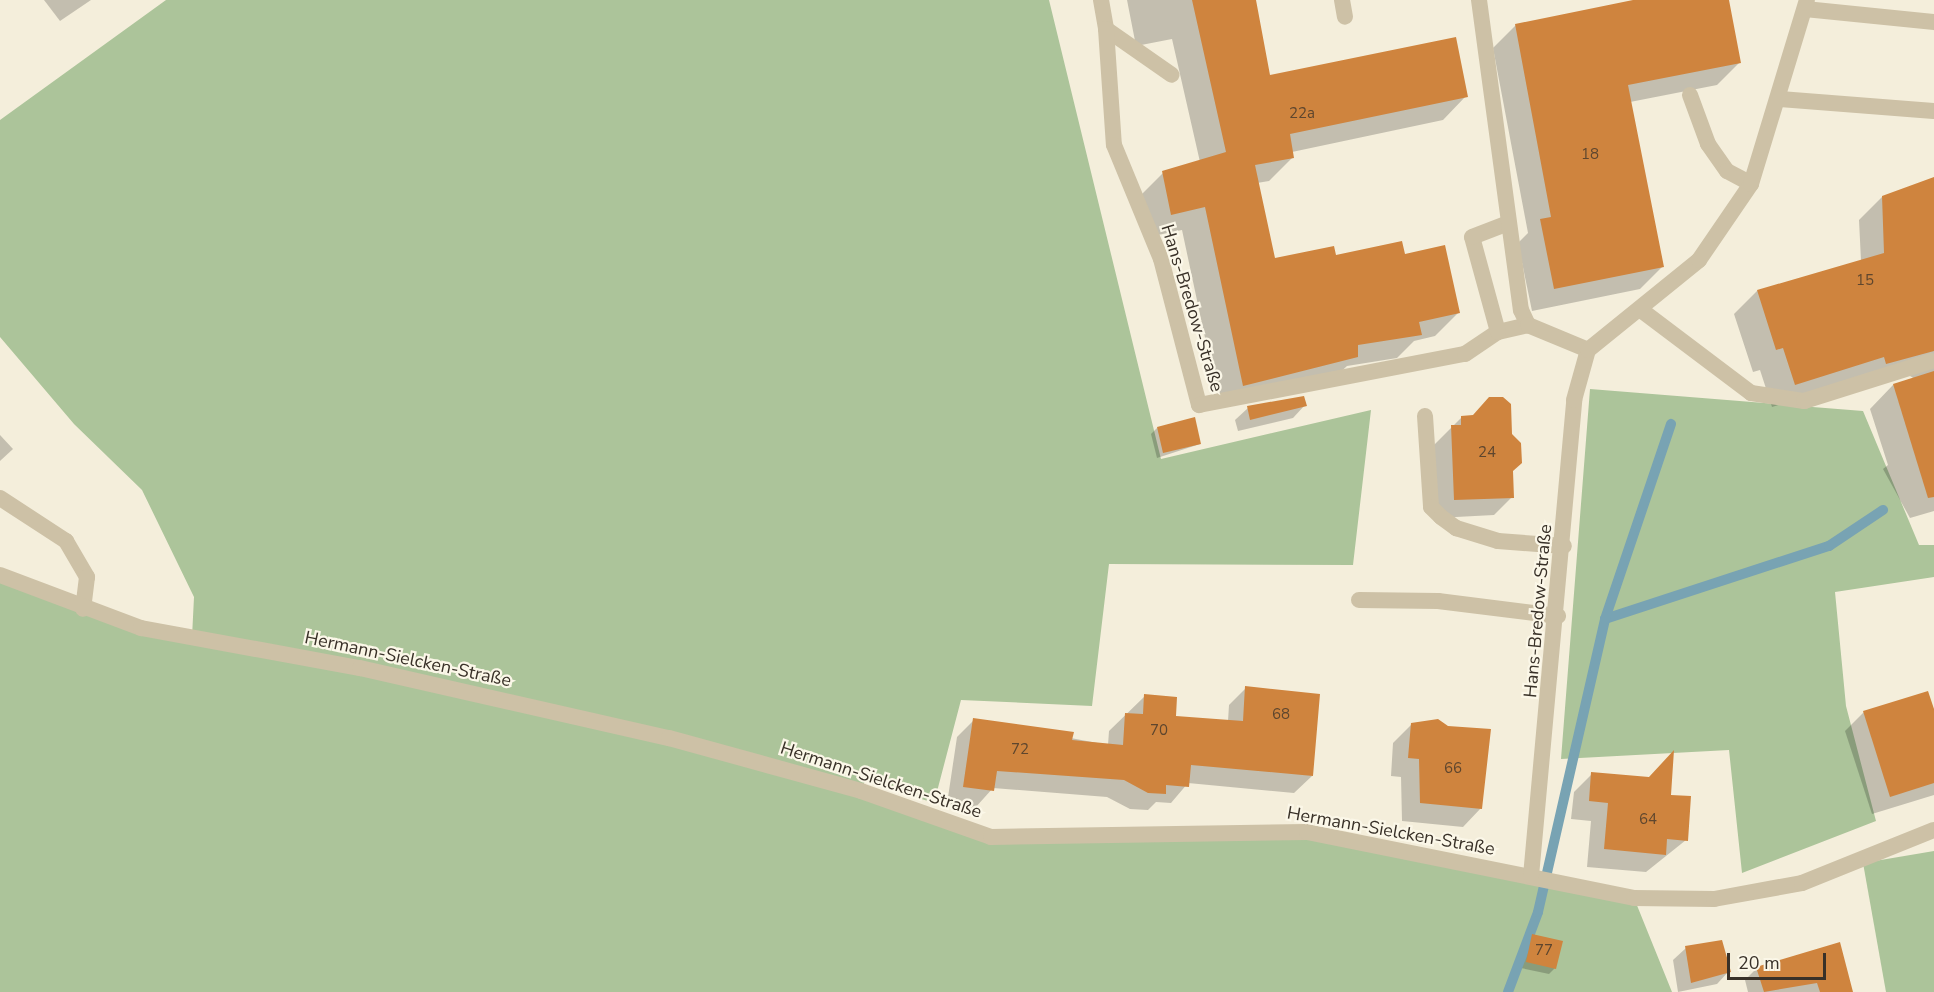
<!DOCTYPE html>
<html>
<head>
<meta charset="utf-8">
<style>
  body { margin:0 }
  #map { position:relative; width:1934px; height:992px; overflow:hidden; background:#f4eedb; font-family:"Nunito Sans",sans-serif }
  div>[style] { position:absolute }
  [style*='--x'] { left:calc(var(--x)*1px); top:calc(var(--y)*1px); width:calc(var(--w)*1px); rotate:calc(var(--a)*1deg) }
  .green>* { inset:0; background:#acc49a }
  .shadow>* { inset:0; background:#0003 }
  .stream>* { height:10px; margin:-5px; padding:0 5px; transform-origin:5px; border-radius:5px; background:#78a3b3 }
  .building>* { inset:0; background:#cf843e }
  .service>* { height:16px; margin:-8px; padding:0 8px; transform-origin:8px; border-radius:8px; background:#cdc1a6 }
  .minor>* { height:16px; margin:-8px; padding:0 8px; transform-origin:8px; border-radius:8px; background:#cdc1a6 }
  span { translate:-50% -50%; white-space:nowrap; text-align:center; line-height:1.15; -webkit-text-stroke:4.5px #fbf7e8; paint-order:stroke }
  .number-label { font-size:15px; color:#5e462e }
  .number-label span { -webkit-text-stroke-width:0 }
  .street-label { font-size:18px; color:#393128 }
  .scale { position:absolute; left:1727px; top:953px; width:99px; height:27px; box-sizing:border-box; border:3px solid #393128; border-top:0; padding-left:8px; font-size:18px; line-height:21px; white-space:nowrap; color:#393128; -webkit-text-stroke:4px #fbf7e8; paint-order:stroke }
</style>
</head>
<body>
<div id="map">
  <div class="green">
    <i style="clip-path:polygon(166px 0,1049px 0,1161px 459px,1371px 410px,1353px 565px,1109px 564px,1092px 706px,961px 700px,934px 803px,865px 781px,861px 791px,991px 837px,1307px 832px,1634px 898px,1672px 992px,0 992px,0 575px,192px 637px,194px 597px,142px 490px,74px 424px,0 337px,0 120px)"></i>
    <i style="clip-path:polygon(1590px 389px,1863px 411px,1919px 545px,1934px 545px,1934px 577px,1835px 592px,1846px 706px,1876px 821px,1742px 873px,1729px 750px,1561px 759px)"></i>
    <i style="clip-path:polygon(1934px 851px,1934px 992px,1886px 992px,1863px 863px)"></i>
  </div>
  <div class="shadow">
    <i style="clip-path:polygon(44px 0,91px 0,60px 21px)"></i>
    <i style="clip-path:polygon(1127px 0,1254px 0,1269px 76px,1466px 96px,1443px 120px,1292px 152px,1293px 157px,1269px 181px,1257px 183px,1274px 259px,1404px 255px,1458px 313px,1435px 336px,1414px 341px,1397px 358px,1347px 366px,1333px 379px,1220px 408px,1182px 230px,1148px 237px,1140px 196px,1163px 173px,1200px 162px,1172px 39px,1136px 46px)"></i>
    <i style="clip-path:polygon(1642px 0,1727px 0,1740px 62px,1717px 85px,1630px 102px,1663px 266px,1640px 289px,1532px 311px,1518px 243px,1528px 233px,1493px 48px,1516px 25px)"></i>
    <i style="clip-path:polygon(1934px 180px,1934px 511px,1910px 518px,1883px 469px,1888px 465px,1870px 409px,1893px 385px,1915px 379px,1905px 373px,1861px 379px,1772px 407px,1760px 370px,1753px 372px,1734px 314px,1757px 291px,1861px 261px,1859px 220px,1882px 197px)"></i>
    <i style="clip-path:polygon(1305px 405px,1293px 418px,1238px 431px,1235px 420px,1248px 408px)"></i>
    <i style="clip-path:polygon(1462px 417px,1510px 435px,1512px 497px,1494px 515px,1437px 518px,1434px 445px)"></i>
    <i style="clip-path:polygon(1157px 428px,1200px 444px,1157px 458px,1151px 434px)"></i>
    <i style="clip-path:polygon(0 435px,13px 449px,0 461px)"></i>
    <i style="clip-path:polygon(1246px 688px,1312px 776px,1294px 793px,1188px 783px,1171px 803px,1156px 802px,1148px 810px,1130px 809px,1107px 797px,993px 788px,975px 808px,947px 804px,957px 737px,974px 720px,1108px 745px,1109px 731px,1145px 696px,1174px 717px,1228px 721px,1229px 705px)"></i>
    <i style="clip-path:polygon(1864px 712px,1934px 714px,1934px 795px,1872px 814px,1845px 731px)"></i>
    <i style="clip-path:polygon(1411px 725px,1481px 808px,1463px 827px,1402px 821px,1401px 777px,1391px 776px,1393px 743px)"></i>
    <i style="clip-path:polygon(1592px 774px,1648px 779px,1669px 796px,1686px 840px,1646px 872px,1587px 867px,1591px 821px,1571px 819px,1574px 792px)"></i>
    <i style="clip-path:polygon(1533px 935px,1555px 968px,1549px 974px,1521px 968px)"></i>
    <i style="clip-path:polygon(1839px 944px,1852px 992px,1748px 992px,1745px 980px,1757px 968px)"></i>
    <i style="clip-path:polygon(1686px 948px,1729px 971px,1717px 984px,1678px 992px,1673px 960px)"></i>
  </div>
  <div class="stream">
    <i style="--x:1605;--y:619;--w:236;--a:-18.1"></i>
    <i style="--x:1829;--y:546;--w:65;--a:-33.7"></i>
    <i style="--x:1508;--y:992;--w:85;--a:-69.4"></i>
    <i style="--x:1538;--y:912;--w:301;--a:-77.1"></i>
    <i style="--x:1605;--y:619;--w:206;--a:-71.3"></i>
  </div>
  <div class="building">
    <i style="clip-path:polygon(1192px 0,1256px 0,1270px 75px,1456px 37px,1468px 97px,1290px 134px,1294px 158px,1255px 165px,1275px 258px,1334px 246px,1336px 255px,1402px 241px,1405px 254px,1445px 245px,1460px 313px,1419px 322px,1422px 335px,1358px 345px,1358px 357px,1243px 386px,1205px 207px,1171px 215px,1162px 171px,1226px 152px)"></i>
    <i style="clip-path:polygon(1633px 0,1729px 0,1741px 63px,1628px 85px,1664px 267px,1554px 289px,1540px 219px,1551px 217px,1515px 24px)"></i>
    <i style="clip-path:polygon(1934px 177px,1934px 351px,1886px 364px,1884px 357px,1795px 385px,1783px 348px,1776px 350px,1757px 290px,1884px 253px,1882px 196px)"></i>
    <i style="clip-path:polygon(1934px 371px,1934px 497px,1928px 498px,1893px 384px)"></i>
    <i style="clip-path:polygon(1304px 396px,1307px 406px,1250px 420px,1247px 406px)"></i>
    <i style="clip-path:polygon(1489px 397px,1503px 397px,1511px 404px,1512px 434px,1521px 443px,1522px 463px,1513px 471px,1514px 498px,1454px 500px,1451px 425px,1461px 425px,1461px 416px,1473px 415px)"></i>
    <i style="clip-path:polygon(1195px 417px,1201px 444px,1163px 453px,1157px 427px)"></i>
    <i style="clip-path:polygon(1245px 686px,1320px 694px,1313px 776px,1191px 765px,1189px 787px,1166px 785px,1166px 794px,1148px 793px,1124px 780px,997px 771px,994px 791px,963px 787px,973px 718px,1074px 732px,1072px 740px,1123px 745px,1125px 713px,1143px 714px,1144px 694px,1177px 697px,1176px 716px,1243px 721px)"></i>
    <i style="clip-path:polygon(1928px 691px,1934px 709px,1934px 783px,1890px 797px,1863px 711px)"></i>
    <i style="clip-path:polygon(1438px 719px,1448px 726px,1491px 729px,1482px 809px,1420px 803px,1419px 759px,1408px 758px,1411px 723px)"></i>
    <i style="clip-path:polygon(1674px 750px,1671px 795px,1691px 796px,1688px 841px,1667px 839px,1666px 855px,1604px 849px,1608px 803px,1589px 801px,1591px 772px,1649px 777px)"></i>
    <i style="clip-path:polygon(1532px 934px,1563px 941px,1556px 969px,1526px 962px)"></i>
    <i style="clip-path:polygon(1722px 940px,1731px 972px,1691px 983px,1685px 946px)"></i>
    <i style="clip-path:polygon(1840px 942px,1853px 992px,1820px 992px,1817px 983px,1764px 992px,1756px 967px)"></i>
  </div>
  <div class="service">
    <i style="--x:1101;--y:0;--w:29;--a:80"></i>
    <i style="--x:1106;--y:29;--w:80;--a:34.9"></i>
    <i style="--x:1342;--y:0;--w:17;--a:80"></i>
    <i style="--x:1805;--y:9;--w:130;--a:5.8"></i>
    <i style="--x:1106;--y:29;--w:116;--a:86.1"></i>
    <i style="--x:1114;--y:145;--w:123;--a:67.6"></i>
    <i style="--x:1161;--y:259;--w:151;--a:75.4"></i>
    <i style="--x:1199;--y:405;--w:271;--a:-10.9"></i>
    <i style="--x:1465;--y:354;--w:40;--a:-34"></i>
    <i style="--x:1498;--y:332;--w:31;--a:-13"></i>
    <i style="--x:1690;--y:95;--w:52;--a:69.8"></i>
    <i style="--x:1708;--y:144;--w:33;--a:55"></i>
    <i style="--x:1727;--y:171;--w:27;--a:28"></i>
    <i style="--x:1641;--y:310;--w:138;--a:37"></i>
    <i style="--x:1751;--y:393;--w:54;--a:8.6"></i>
    <i style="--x:1804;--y:401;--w:133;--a:-17.5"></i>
    <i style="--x:1498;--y:332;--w:98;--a:-105.3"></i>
    <i style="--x:1472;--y:237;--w:39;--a:-21"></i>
    <i style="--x:1425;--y:416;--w:91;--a:86.2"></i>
    <i style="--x:1431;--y:507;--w:14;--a:45"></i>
    <i style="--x:1441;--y:517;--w:19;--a:36"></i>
    <i style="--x:1456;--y:528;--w:44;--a:17.2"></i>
    <i style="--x:1498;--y:541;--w:66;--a:4.3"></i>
    <i style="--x:0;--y:498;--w:79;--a:33.1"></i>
    <i style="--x:66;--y:541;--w:42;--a:59.7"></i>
    <i style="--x:87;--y:577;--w:32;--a:97"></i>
    <i style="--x:1359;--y:600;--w:79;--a:0.7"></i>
    <i style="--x:1438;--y:601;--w:121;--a:7.1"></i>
  </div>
  <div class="minor">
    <i style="--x:1479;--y:0;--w:313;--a:82.3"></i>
    <i style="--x:1521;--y:310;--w:17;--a:65"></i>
    <i style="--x:1528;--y:325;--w:65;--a:22.6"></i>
    <i style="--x:1780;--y:99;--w:154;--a:4.5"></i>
    <i style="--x:0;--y:575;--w:151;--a:20.6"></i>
    <i style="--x:141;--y:628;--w:223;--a:10.4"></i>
    <i style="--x:360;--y:668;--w:317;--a:12.8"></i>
    <i style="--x:669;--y:738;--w:199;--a:15.4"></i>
    <i style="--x:861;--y:791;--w:138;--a:19.5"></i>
    <i style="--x:991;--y:837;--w:316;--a:-0.9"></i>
    <i style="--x:1307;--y:832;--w:334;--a:11.4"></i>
    <i style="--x:1634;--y:898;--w:80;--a:0.7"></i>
    <i style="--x:1714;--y:899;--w:89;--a:-10.3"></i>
    <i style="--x:1802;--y:883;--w:142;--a:-21.9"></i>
    <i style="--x:1531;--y:876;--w:478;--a:-84.8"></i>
    <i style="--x:1574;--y:400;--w:52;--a:-74.4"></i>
    <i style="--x:1588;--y:350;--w:143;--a:-39"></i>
    <i style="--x:1699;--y:260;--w:92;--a:-55.6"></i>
    <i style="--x:1751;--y:184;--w:192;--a:-73.1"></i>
  </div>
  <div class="number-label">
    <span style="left:1302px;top:114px">22a</span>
    <span style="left:1590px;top:155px">18</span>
    <span style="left:1865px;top:281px">15</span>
    <span style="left:1487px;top:453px">24</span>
    <span style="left:1281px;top:715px">68</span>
    <span style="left:1159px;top:731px">70</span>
    <span style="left:1020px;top:750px">72</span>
    <span style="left:1453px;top:769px">66</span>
    <span style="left:1648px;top:820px">64</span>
    <span style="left:1544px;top:951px">77</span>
  </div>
  <div class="street-label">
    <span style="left:1192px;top:308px;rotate:73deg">Hans-Bredow-Straße</span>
    <span style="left:1538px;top:611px;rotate:-85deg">Hans-Bredow-Straße</span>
    <span style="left:408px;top:659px;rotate:12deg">Hermann-Sielcken-Straße</span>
    <span style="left:881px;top:780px;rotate:18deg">Hermann-Sielcken-Straße</span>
    <span style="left:1391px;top:831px;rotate:10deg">Hermann-Sielcken-Straße</span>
  </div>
  <div class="scale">20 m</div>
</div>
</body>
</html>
